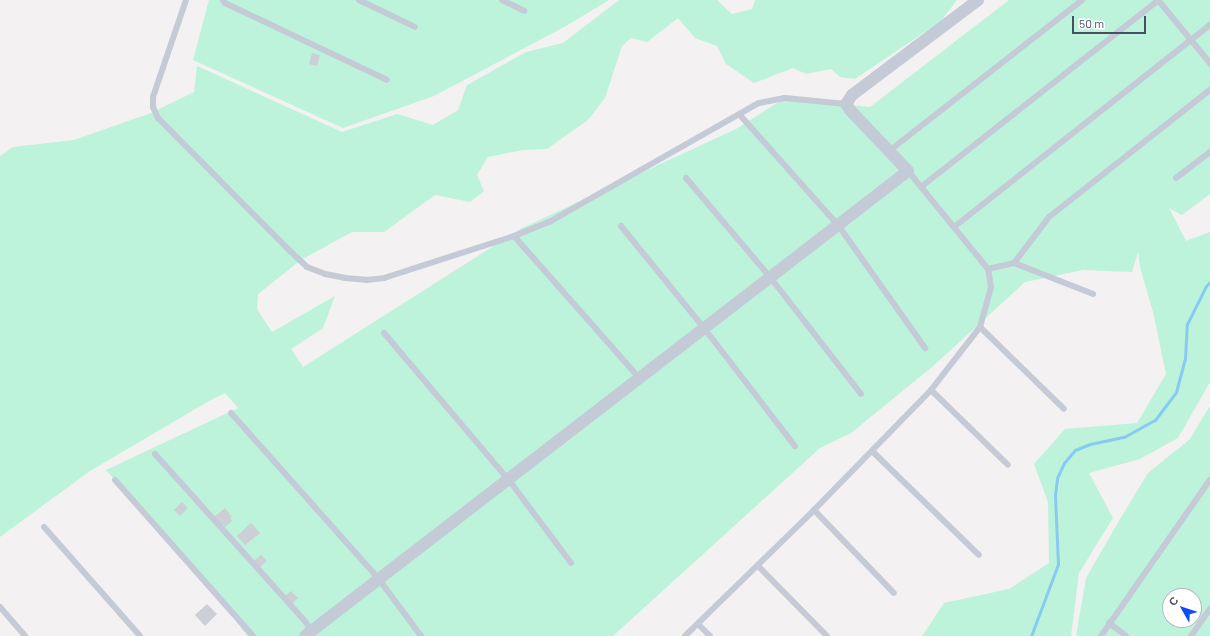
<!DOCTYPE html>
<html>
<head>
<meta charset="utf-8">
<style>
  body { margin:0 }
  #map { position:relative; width:1210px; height:636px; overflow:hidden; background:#f3f1f1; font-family:Barlow,sans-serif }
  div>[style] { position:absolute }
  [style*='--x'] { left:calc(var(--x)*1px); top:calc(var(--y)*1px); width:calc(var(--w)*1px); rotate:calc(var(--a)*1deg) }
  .green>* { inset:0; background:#bdf3da }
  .stream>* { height:3px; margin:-1.5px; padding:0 1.5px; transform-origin:1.5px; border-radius:1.5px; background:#88cbf2 }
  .building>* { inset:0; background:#cccfd6 }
  .service>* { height:6px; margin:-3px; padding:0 3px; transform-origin:3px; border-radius:3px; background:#c4cad6 }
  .minor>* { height:12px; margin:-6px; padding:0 6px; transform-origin:6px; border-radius:6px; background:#c4cad6 }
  span { translate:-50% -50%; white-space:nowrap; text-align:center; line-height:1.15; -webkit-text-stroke:3px #fff; paint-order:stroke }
  .north { position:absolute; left:1162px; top:588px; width:40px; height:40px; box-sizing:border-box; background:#fff; border:1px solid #b5b9bf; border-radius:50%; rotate:309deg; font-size:11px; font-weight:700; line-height:16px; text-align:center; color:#475060 }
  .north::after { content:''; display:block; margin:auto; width:14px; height:18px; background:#0d4df1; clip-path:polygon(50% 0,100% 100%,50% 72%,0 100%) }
  .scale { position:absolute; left:1072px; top:16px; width:74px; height:18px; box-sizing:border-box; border:2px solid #475060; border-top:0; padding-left:5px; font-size:12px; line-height:14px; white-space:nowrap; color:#475060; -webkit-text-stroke:3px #fff; paint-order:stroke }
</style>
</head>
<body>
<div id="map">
  <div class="green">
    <i style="clip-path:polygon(209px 0,609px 0,566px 26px,434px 96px,343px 128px,193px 60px)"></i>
    <i style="clip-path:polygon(619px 0,717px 0,732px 14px,752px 9px,755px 0,957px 0,941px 21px,855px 79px,840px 77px,831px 69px,806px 74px,793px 68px,754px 83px,726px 64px,717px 46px,695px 38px,678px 18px,647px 42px,631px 38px,622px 46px,605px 98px,588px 120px,547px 149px,523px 150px,488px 157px,477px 175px,484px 191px,470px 202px,435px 195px,384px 232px,352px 232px,301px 260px,258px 294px,257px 309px,272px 332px,335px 296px,323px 328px,291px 349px,303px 367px,522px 228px,736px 129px,785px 98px,870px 107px,1009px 0,1210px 0,1210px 194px,1182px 215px,1169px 208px,1186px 241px,1210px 232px,1210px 382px,1178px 438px,1140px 459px,1089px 473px,1113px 518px,1079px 573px,1071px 636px,922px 636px,944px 603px,1009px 589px,1049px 563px,1048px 502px,1034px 464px,1065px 429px,1137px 423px,1166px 374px,1153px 312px,1140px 267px,1138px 252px,1132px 272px,1083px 270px,1025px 282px,932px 367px,851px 433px,820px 448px,613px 636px,247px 636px,222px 602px,106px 470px,238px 408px,225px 393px,209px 401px,90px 471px,0 537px,0 156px,13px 147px,74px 140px,151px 113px,194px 92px,197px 66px,342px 132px,397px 114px,433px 125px,458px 110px,467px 85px,526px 52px,563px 43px)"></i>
    <i style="clip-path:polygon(evenodd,1210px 406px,1210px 636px,1076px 636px,1086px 578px,1120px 519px,1148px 473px,1189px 440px,1210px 406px,1170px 596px,1194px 596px,1194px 620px,1170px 620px,1170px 596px)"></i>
  </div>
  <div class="stream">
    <i style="--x:1031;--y:636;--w:77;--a:-69.4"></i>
    <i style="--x:1058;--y:564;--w:69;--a:-92.5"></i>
    <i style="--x:1055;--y:495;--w:17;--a:-83"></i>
    <i style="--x:1057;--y:478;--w:17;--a:-65"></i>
    <i style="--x:1064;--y:463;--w:17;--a:-50"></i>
    <i style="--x:1075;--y:450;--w:16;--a:-22"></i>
    <i style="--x:1090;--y:444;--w:35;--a:-12"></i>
    <i style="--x:1124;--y:437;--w:35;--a:-29"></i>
    <i style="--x:1155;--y:420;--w:35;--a:-53"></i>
    <i style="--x:1176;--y:392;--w:34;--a:-75"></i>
    <i style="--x:1185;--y:359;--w:35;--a:-87"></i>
    <i style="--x:1187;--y:324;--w:42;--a:-63.4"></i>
    <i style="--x:1206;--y:286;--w:6;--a:-45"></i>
  </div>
  <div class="building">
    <i style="clip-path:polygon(312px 53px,320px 55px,317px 66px,309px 64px)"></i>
    <i style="clip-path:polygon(182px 502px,188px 508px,180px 516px,174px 510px)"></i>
    <i style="clip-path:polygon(225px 508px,232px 517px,230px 518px,232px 521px,225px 527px,222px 524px,220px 525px,213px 518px)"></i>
    <i style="clip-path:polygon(251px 523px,260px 533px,245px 545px,237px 536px)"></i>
    <i style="clip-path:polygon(261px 555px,267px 561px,259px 568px,254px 561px)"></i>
    <i style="clip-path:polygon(291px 591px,298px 598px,292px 604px,285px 596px)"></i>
    <i style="clip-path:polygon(207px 604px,217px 614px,205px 626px,195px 615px)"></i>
  </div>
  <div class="service">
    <i style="--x:186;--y:0;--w:102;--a:108.8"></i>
    <i style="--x:153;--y:97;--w:10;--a:90"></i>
    <i style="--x:153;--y:107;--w:12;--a:66"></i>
    <i style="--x:158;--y:118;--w:187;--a:45.2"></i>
    <i style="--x:290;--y:251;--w:23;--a:43"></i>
    <i style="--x:307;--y:267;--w:19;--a:21"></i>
    <i style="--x:325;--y:274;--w:20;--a:11"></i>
    <i style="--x:345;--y:278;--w:21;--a:5"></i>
    <i style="--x:366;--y:280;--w:18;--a:-6"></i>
    <i style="--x:384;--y:278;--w:137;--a:-17.9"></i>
    <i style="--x:514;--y:236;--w:40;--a:-22"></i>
    <i style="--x:551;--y:221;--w:239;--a:-29.6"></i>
    <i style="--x:759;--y:103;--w:26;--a:-11"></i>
    <i style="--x:785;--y:98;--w:61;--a:5.6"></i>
    <i style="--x:223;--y:0;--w:4;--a:56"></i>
    <i style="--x:225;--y:3;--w:179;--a:25.4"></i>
    <i style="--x:359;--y:0;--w:62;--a:25.7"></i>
    <i style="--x:502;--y:0;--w:25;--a:26"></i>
    <i style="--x:1158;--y:0;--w:82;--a:50.5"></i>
    <i style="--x:739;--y:114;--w:149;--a:48.3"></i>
    <i style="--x:838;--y:225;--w:151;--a:54.7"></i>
    <i style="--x:889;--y:151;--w:245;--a:-38"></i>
    <i style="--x:686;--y:178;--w:130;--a:49.7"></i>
    <i style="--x:770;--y:277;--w:148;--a:52.1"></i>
    <i style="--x:1176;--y:178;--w:43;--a:-37.4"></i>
    <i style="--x:921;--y:187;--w:303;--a:-38.2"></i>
    <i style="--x:621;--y:226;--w:132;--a:50.9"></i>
    <i style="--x:704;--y:328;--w:149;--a:52.4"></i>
    <i style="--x:954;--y:227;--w:326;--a:-38.3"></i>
    <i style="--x:514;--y:236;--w:189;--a:48.6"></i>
    <i style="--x:1014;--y:263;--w:58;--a:-52.7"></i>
    <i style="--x:1049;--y:217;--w:205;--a:-38.3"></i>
    <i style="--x:988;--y:269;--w:27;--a:-13"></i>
    <i style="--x:1014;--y:263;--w:85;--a:21.4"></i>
    <i style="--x:980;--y:327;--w:117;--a:44.3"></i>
    <i style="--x:384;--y:333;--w:192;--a:49.7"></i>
    <i style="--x:508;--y:479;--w:105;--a:53.1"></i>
    <i style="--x:931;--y:390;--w:107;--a:44.2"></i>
    <i style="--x:231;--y:413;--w:221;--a:48.3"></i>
    <i style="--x:378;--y:578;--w:72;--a:53.4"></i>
    <i style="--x:872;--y:451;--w:149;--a:44.2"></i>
    <i style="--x:155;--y:454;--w:224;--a:48.1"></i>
    <i style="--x:305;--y:621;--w:12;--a:59"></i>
    <i style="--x:115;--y:480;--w:208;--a:48.5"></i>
    <i style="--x:814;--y:510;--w:115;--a:46.1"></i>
    <i style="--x:44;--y:527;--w:145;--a:48.6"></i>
    <i style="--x:758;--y:566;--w:98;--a:45.4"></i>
    <i style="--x:0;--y:607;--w:38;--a:49"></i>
    <i style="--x:1109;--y:623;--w:21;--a:37"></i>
    <i style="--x:698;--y:624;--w:17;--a:45"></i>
    <i style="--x:685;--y:636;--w:180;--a:-44.3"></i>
    <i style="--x:814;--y:510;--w:168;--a:-45.7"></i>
    <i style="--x:931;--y:390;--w:80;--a:-52.1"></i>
    <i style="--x:980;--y:327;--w:41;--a:-74.6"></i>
    <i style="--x:991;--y:287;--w:18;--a:-99"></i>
    <i style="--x:988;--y:269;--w:127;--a:-129.2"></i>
    <i style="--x:1101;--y:636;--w:190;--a:-55.1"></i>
    <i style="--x:1191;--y:636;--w:33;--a:-55"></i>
  </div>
  <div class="minor">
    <i style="--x:305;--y:636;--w:761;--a:-37.64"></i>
    <i style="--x:908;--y:171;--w:84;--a:-133.6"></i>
    <i style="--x:850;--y:110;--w:7;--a:-124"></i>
    <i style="--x:846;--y:104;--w:11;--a:-56"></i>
    <i style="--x:852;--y:95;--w:158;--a:-37"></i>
  </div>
  <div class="north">С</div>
  <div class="scale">50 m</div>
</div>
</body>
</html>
